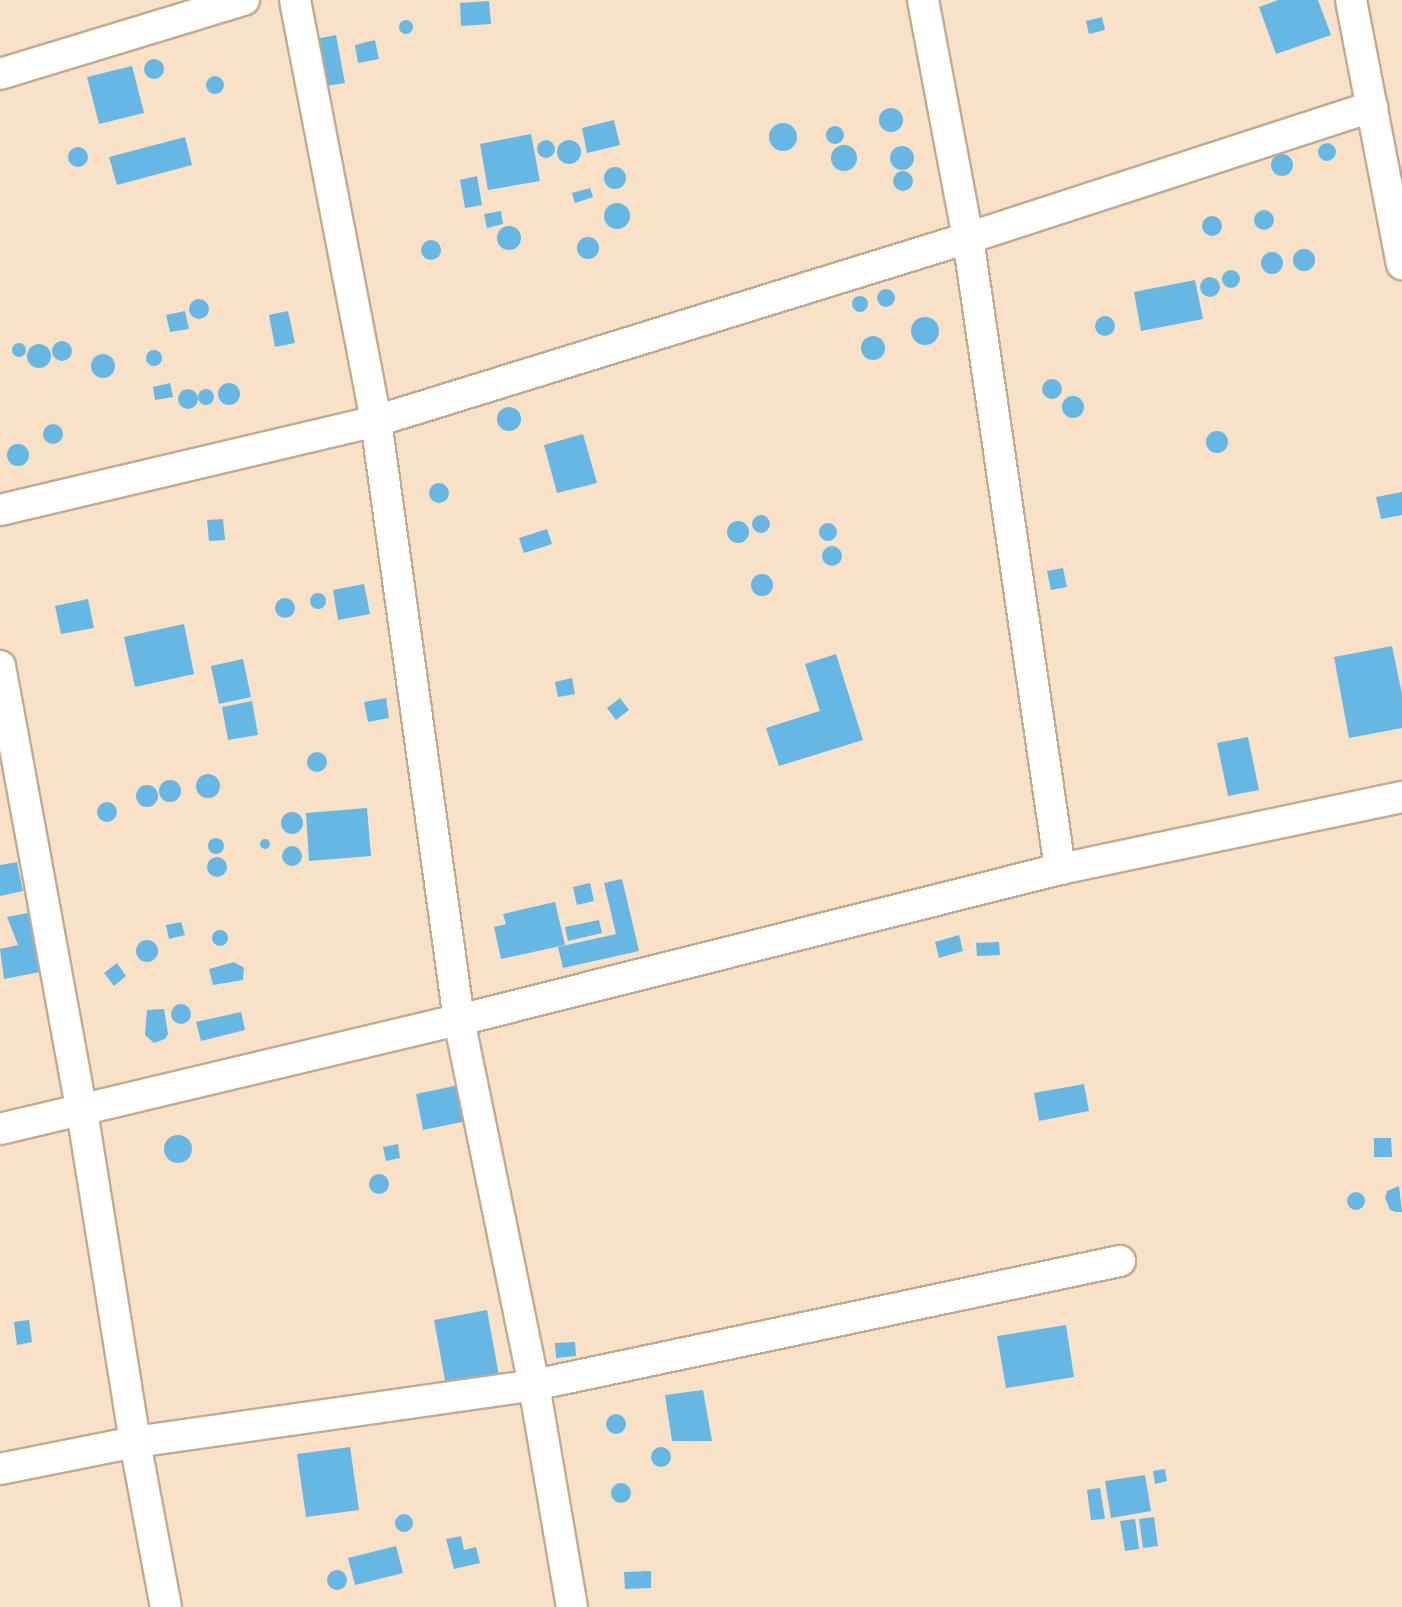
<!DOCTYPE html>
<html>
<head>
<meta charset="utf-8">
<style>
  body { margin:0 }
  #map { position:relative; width:1402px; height:1607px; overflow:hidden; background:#f9e1c7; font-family:Inter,sans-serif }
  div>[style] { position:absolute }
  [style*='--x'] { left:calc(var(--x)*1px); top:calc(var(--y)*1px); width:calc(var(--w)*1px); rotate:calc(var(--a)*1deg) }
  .building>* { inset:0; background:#66b7e4 }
  .round { border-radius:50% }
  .roads { filter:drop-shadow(2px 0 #c2ab92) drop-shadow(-2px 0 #c2ab92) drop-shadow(0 2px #c2ab92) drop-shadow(0 -2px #c2ab92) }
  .minor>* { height:30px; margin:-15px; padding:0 15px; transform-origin:15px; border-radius:15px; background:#fff }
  span { translate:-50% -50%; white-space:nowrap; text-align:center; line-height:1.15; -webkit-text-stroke:6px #f9e1c7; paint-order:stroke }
</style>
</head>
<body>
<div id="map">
  <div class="building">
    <i style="clip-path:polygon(1278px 0,1318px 0,1331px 35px,1276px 54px,1259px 7px)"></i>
    <i style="clip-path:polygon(489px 1px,491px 24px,461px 26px,460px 3px)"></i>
    <i style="clip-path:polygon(1102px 17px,1105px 30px,1089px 34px,1086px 21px)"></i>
    <i class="round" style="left:399px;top:20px;width:14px;height:14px"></i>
    <i style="clip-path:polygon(336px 35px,345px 83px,320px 87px,311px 40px)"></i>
    <i style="clip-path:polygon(375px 40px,379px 59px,358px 63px,355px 45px)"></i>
    <i class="round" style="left:144px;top:59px;width:20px;height:20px"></i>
    <i style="clip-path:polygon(132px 66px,144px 113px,99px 124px,87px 77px)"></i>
    <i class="round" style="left:206px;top:76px;width:18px;height:18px"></i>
    <i class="round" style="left:879px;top:108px;width:24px;height:24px"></i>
    <i style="clip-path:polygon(614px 120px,620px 145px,587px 153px,582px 128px)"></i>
    <i class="round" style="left:769px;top:123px;width:28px;height:28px"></i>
    <i class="round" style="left:826px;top:126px;width:18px;height:18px"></i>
    <i style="clip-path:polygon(531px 134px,540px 181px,488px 190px,480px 144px)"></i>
    <i style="clip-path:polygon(185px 137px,192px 165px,117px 185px,109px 157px)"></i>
    <i class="round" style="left:537px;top:140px;width:18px;height:18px"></i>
    <i class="round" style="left:557px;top:140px;width:24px;height:24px"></i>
    <i class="round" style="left:1318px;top:143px;width:18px;height:18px"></i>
    <i class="round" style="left:831px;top:145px;width:26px;height:26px"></i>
    <i class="round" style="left:890px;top:146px;width:24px;height:24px"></i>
    <i class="round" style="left:68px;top:147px;width:20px;height:20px"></i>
    <i class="round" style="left:1271px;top:154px;width:22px;height:22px"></i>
    <i class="round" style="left:604px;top:167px;width:22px;height:22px"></i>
    <i class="round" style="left:893px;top:171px;width:20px;height:20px"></i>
    <i style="clip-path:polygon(477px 176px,482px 205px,465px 208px,460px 180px)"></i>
    <i style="clip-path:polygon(590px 188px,593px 197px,575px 203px,572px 193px)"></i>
    <i class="round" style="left:604px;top:203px;width:26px;height:26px"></i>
    <i class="round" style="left:1254px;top:210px;width:20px;height:20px"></i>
    <i style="clip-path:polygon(501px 211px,503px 224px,487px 228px,484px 214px)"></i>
    <i class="round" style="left:1202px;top:216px;width:20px;height:20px"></i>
    <i class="round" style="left:497px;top:226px;width:24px;height:24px"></i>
    <i class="round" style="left:577px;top:237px;width:22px;height:22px"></i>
    <i class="round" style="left:421px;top:240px;width:20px;height:20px"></i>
    <i class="round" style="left:1293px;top:249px;width:22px;height:22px"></i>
    <i class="round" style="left:1261px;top:252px;width:22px;height:22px"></i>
    <i class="round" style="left:1222px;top:270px;width:18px;height:18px"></i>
    <i class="round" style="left:1200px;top:277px;width:20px;height:20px"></i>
    <i style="clip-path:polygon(1195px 280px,1203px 319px,1141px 331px,1134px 292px)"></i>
    <i class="round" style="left:877px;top:289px;width:18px;height:18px"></i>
    <i class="round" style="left:852px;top:296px;width:16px;height:16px"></i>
    <i class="round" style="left:189px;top:299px;width:20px;height:20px"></i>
    <i style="clip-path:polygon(185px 311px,189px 329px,170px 332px,166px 315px)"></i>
    <i style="clip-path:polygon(288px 311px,295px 343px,275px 347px,269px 315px)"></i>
    <i class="round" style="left:1095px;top:316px;width:20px;height:20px"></i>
    <i class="round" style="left:911px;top:317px;width:28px;height:28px"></i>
    <i class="round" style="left:861px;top:336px;width:24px;height:24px"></i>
    <i class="round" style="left:52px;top:341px;width:20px;height:20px"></i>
    <i class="round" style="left:12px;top:343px;width:14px;height:14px"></i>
    <i class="round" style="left:27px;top:344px;width:24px;height:24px"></i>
    <i class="round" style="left:146px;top:350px;width:16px;height:16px"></i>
    <i class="round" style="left:91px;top:354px;width:24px;height:24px"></i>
    <i class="round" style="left:1042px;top:379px;width:20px;height:20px"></i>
    <i style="clip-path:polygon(170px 383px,173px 397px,155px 400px,153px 387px)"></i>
    <i class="round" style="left:218px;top:383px;width:22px;height:22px"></i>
    <i class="round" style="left:198px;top:389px;width:16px;height:16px"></i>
    <i class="round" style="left:178px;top:389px;width:20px;height:20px"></i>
    <i class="round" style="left:1062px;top:396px;width:22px;height:22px"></i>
    <i class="round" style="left:497px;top:407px;width:24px;height:24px"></i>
    <i class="round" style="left:43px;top:424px;width:20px;height:20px"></i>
    <i class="round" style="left:1206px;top:431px;width:22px;height:22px"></i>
    <i style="clip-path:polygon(583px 434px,597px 483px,557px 493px,544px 445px)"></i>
    <i class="round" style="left:7px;top:444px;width:22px;height:22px"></i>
    <i class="round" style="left:429px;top:483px;width:20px;height:20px"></i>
    <i style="clip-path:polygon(1402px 492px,1402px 515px,1381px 519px,1376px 497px)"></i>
    <i class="round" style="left:752px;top:515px;width:18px;height:18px"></i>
    <i style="clip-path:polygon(223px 519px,225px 540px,209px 541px,207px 520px)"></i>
    <i class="round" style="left:727px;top:521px;width:22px;height:22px"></i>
    <i class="round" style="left:819px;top:523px;width:18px;height:18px"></i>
    <i style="clip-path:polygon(547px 529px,552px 544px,524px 553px,519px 538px)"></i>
    <i class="round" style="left:822px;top:546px;width:20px;height:20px"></i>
    <i style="clip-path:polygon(1063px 568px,1067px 587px,1051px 590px,1047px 571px)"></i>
    <i class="round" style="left:751px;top:574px;width:22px;height:22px"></i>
    <i style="clip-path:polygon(364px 584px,370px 614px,338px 620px,333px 590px)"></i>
    <i class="round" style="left:310px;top:593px;width:16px;height:16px"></i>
    <i class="round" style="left:275px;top:598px;width:20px;height:20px"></i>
    <i style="clip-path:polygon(88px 599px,94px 628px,61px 634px,55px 606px)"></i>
    <i style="clip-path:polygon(184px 624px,194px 674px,135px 687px,124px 637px)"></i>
    <i style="clip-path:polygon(1392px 646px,1402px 694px,1402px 728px,1349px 738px,1334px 657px)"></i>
    <i style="clip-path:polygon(836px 654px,863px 740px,779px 766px,766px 728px,820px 711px,805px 664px)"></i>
    <i style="clip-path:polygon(243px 659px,251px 697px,219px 704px,211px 666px)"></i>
    <i style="clip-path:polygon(572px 678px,575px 694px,558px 697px,555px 682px)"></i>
    <i style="clip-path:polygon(386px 698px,389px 718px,368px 722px,364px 702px)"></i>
    <i style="clip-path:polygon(620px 698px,629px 710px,616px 720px,607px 708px)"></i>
    <i style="clip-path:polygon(252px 701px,258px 735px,228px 740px,222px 707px)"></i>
    <i style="clip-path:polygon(1248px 737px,1259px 790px,1228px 796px,1217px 743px)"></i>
    <i class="round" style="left:307px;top:752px;width:20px;height:20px"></i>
    <i class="round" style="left:196px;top:774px;width:24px;height:24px"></i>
    <i class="round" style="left:159px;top:780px;width:22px;height:22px"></i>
    <i class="round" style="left:136px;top:785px;width:22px;height:22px"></i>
    <i class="round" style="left:97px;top:802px;width:20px;height:20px"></i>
    <i style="clip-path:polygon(367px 808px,371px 856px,309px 861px,306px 813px)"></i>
    <i class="round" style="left:281px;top:812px;width:22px;height:22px"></i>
    <i class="round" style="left:208px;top:838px;width:16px;height:16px"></i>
    <i class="round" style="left:260px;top:839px;width:10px;height:10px"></i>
    <i class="round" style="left:282px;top:846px;width:20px;height:20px"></i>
    <i class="round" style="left:207px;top:857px;width:20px;height:20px"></i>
    <i style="clip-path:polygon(17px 862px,23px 891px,0 896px,0 865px)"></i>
    <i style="clip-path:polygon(622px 879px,639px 951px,563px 968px,558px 947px,616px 934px,604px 883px)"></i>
    <i style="clip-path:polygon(590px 883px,594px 901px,577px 905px,573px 887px)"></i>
    <i style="clip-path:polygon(555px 902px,565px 945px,501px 959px,494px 927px,506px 924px,503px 914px)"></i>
    <i style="clip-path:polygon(28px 913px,40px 972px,4px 979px,0 949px,18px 945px,7px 917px)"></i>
    <i style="clip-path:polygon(599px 920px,602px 933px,568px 941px,565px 927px)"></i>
    <i style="clip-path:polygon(181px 922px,185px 935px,169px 939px,166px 925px)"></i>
    <i class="round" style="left:212px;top:930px;width:16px;height:16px"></i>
    <i style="clip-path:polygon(959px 935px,963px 951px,939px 958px,935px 942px)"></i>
    <i class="round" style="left:136px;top:940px;width:22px;height:22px"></i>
    <i style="clip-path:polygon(999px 942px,1000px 955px,977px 956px,976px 943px)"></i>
    <i style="clip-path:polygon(234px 962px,244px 968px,243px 980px,213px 985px,209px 969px)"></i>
    <i style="clip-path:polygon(117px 963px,126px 976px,114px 986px,104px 973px)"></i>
    <i class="round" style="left:171px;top:1004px;width:20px;height:20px"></i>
    <i style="clip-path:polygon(164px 1009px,168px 1034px,165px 1039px,154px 1043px,145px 1035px,147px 1010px)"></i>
    <i style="clip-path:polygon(241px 1012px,245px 1030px,201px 1041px,196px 1022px)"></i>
    <i style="clip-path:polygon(1084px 1084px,1089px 1111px,1039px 1121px,1034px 1093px)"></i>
    <i style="clip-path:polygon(459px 1085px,467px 1121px,423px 1130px,416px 1094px)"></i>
    <i class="round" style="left:164px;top:1135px;width:28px;height:28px"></i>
    <i style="clip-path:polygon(1374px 1138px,1391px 1138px,1392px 1157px,1374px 1157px)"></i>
    <i style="clip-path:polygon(398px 1144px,400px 1158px,386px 1161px,383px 1147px)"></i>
    <i class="round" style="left:369px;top:1174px;width:20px;height:20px"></i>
    <i style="clip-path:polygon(1399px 1186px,1402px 1212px,1396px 1212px,1390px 1210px,1385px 1198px,1387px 1191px)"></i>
    <i class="round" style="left:1347px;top:1192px;width:18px;height:18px"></i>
    <i style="clip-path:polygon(487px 1310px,499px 1376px,446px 1386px,434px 1320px)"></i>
    <i style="clip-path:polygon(29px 1320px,32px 1342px,17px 1345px,14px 1322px)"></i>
    <i style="clip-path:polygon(1066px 1325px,1074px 1377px,1006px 1388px,997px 1336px)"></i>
    <i style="clip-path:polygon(575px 1342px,576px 1356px,556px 1358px,555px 1343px)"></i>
    <i style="clip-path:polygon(703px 1390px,712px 1441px,672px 1441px,665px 1395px)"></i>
    <i class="round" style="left:606px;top:1414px;width:20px;height:20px"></i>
    <i class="round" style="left:651px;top:1447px;width:20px;height:20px"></i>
    <i style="clip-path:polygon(350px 1447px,359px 1510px,306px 1517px,297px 1454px)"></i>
    <i style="clip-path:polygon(1165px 1469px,1167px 1481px,1155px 1484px,1153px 1471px)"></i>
    <i style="clip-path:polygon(1145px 1475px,1151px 1511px,1111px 1518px,1105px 1481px)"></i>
    <i class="round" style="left:611px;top:1483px;width:20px;height:20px"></i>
    <i style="clip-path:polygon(1100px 1488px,1105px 1519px,1091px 1520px,1087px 1490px)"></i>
    <i class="round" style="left:395px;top:1514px;width:18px;height:18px"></i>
    <i style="clip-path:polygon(1154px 1517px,1158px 1546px,1143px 1548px,1139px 1519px)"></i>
    <i style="clip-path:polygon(1135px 1519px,1139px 1549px,1125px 1551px,1120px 1521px)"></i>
    <i style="clip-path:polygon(461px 1536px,464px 1550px,476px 1547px,480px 1563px,454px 1569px,446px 1539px)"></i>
    <i style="clip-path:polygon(396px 1546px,403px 1573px,355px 1585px,348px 1558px)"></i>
    <i class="round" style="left:327px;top:1570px;width:20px;height:20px"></i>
    <i style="clip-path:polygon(651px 1571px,651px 1588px,625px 1589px,624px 1572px)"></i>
  </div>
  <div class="roads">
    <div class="minor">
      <i style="--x:295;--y:0;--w:429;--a:79.1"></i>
      <i style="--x:376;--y:421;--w:605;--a:82.11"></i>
      <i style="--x:459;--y:1020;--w:373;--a:78.4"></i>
      <i style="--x:534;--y:1385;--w:225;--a:80.3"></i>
      <i style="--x:923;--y:0;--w:242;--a:79.3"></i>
      <i style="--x:968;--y:238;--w:638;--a:81.7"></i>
      <i style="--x:1351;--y:0;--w:269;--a:79.1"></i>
      <i style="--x:0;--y:74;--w:255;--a:-16.9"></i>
      <i style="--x:0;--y:510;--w:386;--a:-13.3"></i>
      <i style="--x:376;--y:421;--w:620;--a:-17.18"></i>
      <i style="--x:968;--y:238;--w:425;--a:-18"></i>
      <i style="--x:0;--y:666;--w:452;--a:79.6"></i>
      <i style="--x:82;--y:1111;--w:335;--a:80.9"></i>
      <i style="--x:135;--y:1442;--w:168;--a:79.4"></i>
      <i style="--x:0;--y:1129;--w:472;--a:-13.4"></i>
      <i style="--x:459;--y:1020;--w:620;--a:-14.1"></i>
      <i style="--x:1060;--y:869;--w:349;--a:-11.9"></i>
      <i style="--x:0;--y:1469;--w:138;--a:-11.3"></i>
      <i style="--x:135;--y:1442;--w:403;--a:-8.1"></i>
      <i style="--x:534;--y:1385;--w:599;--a:-11.95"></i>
    </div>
  </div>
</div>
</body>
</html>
